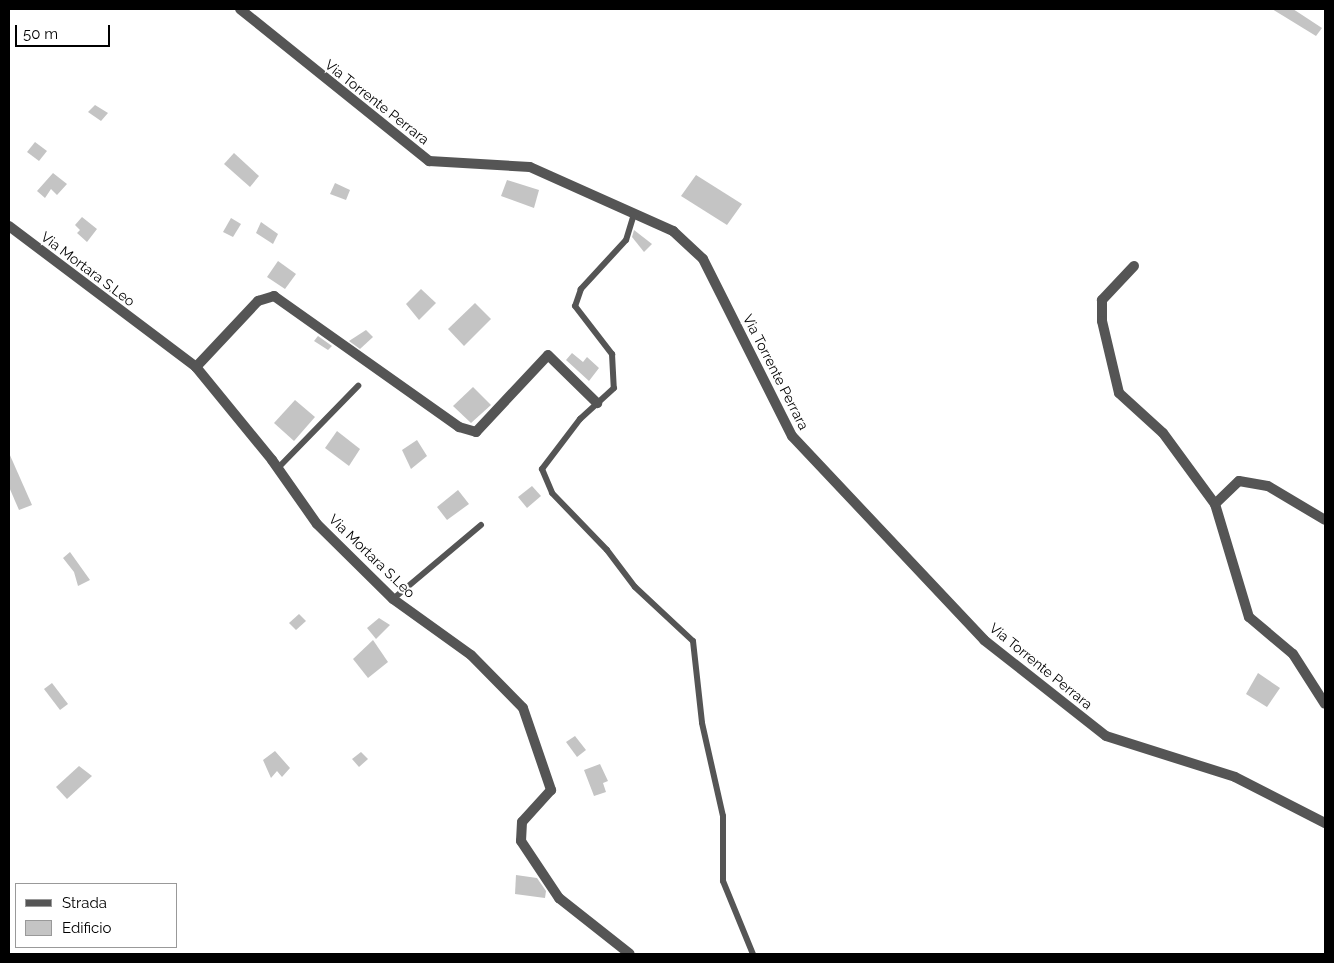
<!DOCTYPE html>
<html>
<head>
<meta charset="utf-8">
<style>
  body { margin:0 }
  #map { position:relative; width:1334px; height:963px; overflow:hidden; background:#fff; font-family:Raleway,sans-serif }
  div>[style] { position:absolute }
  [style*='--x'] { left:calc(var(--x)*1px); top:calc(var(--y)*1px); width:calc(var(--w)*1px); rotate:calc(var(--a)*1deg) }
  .building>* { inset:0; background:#c4c4c4 }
  .lane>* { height:6px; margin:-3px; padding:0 3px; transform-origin:3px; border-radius:3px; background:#555 }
  .street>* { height:10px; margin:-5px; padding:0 5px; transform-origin:5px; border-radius:5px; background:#555 }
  span { translate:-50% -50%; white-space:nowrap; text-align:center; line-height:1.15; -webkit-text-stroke:4.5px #fff; paint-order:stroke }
  .street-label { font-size:14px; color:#000 }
  .frame { position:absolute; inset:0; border:10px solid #000; pointer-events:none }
  .legend { position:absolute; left:15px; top:883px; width:162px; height:65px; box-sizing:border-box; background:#fff; border:1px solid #999; margin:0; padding:6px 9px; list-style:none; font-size:15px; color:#000 }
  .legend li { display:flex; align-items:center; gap:10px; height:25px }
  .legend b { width:25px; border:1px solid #999 }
  .scale { position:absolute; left:15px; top:25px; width:95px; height:22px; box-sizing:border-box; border:2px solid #000; border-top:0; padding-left:6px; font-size:15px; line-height:18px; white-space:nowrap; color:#000; -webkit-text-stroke:4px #fff; paint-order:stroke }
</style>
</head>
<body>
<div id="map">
  <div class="building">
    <i style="clip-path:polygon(1272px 9px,1293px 9px,1322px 28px,1316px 36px)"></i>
    <i style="clip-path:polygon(95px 105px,108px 113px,101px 121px,88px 112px)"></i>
    <i style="clip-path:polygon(35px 142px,47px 151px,39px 161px,27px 152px)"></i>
    <i style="clip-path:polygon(234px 153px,259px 176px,250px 187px,224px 164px)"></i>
    <i style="clip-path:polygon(53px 173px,67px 184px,57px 195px,51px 189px,45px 198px,37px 191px)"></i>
    <i style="clip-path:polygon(696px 175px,742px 204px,727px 225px,681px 196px)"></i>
    <i style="clip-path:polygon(507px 180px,539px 190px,534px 208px,501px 196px)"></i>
    <i style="clip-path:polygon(335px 183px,350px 190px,346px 200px,330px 194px)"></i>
    <i style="clip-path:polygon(82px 217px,97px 229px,87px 242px,77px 233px,80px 230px,75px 225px)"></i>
    <i style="clip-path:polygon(231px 218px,241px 224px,233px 237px,223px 232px)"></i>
    <i style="clip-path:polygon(261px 222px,278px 234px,273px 244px,256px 233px)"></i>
    <i style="clip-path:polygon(634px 230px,652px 244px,644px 252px,632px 237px)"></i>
    <i style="clip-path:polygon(278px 261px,296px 274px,285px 289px,267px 277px)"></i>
    <i style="clip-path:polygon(421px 289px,436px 303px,419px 320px,406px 304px)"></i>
    <i style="clip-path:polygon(475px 303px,491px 319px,464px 346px,448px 329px)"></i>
    <i style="clip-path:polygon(366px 330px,373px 337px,360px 349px,349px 341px)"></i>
    <i style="clip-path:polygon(318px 336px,332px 346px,328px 350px,314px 341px)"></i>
    <i style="clip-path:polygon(572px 353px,583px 362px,587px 357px,599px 368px,589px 381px,566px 360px)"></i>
    <i style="clip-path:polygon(473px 387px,491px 405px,471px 423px,453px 406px)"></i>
    <i style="clip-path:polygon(295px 400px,315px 417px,294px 441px,274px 423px)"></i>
    <i style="clip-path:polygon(337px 431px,360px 449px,349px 466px,325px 448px)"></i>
    <i style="clip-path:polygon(417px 440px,427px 456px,411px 469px,402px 450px)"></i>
    <i style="clip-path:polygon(9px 453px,32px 505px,19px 510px,9px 487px)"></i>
    <i style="clip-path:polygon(532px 486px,541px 496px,527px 508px,518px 497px)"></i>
    <i style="clip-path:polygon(458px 490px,469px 504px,447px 520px,437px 507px)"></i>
    <i style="clip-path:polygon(70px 552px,90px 580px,78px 586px,74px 572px,63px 558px)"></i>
    <i style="clip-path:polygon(299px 614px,306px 621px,296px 630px,289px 623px)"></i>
    <i style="clip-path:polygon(379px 618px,390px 625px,376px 639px,367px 628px)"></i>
    <i style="clip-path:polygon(373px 640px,388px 662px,368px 678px,353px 659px)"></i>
    <i style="clip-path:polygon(1258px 673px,1280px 688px,1267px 707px,1246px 694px)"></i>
    <i style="clip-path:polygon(52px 683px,68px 704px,60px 710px,44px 689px)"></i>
    <i style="clip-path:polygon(575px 736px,586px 750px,577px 757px,566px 742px)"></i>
    <i style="clip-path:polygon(275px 751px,290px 768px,282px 777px,277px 771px,271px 778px,263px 760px)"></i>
    <i style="clip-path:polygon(361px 752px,368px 759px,359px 767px,352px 759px)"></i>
    <i style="clip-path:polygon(600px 764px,608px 781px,603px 783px,606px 792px,594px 796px,584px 770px)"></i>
    <i style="clip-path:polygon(79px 766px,92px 776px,67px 799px,56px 787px)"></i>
    <i style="clip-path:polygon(516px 875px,537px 878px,546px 891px,545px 898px,515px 894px)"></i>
  </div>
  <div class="lane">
    <i style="--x:634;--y:214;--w:27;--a:107"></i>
    <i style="--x:626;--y:240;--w:67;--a:132.6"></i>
    <i style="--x:581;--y:289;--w:18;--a:109"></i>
    <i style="--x:575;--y:306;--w:61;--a:52.4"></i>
    <i style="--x:612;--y:354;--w:34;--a:87"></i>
    <i style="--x:614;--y:388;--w:46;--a:137.6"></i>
    <i style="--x:580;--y:419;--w:63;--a:127.2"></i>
    <i style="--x:542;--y:469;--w:26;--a:67"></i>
    <i style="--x:552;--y:493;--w:79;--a:46"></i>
    <i style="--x:607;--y:550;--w:46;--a:52.9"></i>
    <i style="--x:635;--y:587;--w:79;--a:43"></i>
    <i style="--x:693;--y:641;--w:82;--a:83.7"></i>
    <i style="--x:702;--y:723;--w:95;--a:77.3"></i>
    <i style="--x:723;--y:816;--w:65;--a:90"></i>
    <i style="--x:723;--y:881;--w:79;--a:67.7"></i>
    <i style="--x:278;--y:468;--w:115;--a:-45.7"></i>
    <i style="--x:393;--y:599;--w:115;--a:-40.1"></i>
  </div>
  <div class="street">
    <i style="--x:240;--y:9;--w:243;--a:38.8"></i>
    <i style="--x:429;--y:161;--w:101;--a:3.4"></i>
    <i style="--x:530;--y:167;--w:157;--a:24.1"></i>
    <i style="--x:673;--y:231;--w:41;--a:43"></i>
    <i style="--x:703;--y:259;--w:198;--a:63.3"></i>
    <i style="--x:792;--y:436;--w:280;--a:46.7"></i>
    <i style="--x:984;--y:640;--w:155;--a:38.2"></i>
    <i style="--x:1106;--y:736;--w:135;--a:17.6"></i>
    <i style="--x:1235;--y:777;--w:101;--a:27.1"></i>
    <i style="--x:9;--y:226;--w:234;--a:37"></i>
    <i style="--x:196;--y:367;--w:120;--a:50.7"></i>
    <i style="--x:272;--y:460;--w:78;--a:54.9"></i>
    <i style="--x:317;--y:524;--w:107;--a:44.6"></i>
    <i style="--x:393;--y:599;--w:96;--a:35.7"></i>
    <i style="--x:471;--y:655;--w:74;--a:45.5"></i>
    <i style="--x:523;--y:708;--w:87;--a:71.1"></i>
    <i style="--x:551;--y:790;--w:43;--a:132.2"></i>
    <i style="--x:522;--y:822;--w:19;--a:93"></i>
    <i style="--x:521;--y:841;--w:69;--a:56.3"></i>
    <i style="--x:559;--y:898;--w:90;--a:38.3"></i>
    <i style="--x:1134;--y:266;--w:47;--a:133.3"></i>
    <i style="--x:1102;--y:300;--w:21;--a:90"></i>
    <i style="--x:1102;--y:321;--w:74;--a:76.7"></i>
    <i style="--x:1119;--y:393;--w:59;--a:42.3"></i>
    <i style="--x:1163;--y:433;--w:88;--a:53.8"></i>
    <i style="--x:1215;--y:504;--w:118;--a:73.3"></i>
    <i style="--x:1249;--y:617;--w:57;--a:40.1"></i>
    <i style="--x:1293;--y:654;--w:59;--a:57.4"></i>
    <i style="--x:196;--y:367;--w:91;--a:-46.8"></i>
    <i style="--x:258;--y:301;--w:17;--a:-17"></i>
    <i style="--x:274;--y:296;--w:227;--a:35.3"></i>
    <i style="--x:459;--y:427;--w:18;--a:16"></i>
    <i style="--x:476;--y:432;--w:105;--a:-46.9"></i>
    <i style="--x:548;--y:355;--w:69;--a:44.4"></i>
    <i style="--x:1215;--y:504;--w:33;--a:-44"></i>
    <i style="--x:1239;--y:481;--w:29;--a:10"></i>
    <i style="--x:1268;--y:486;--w:66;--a:30.8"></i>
  </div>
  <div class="street-label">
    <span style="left:377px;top:102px;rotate:38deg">Via Torrente Perrara</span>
    <span style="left:88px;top:269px;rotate:37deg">Via Mortara S.Leo</span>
    <span style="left:776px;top:372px;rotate:63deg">Via Torrente Perrara</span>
    <span style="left:372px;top:556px;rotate:44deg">Via Mortara S.Leo</span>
    <span style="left:1041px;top:666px;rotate:39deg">Via Torrente Perrara</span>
  </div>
  <div class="frame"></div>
  <ul class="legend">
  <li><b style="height:6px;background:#555"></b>Strada</li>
  <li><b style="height:14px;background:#c4c4c4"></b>Edificio</li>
  </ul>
  <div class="scale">50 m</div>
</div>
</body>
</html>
